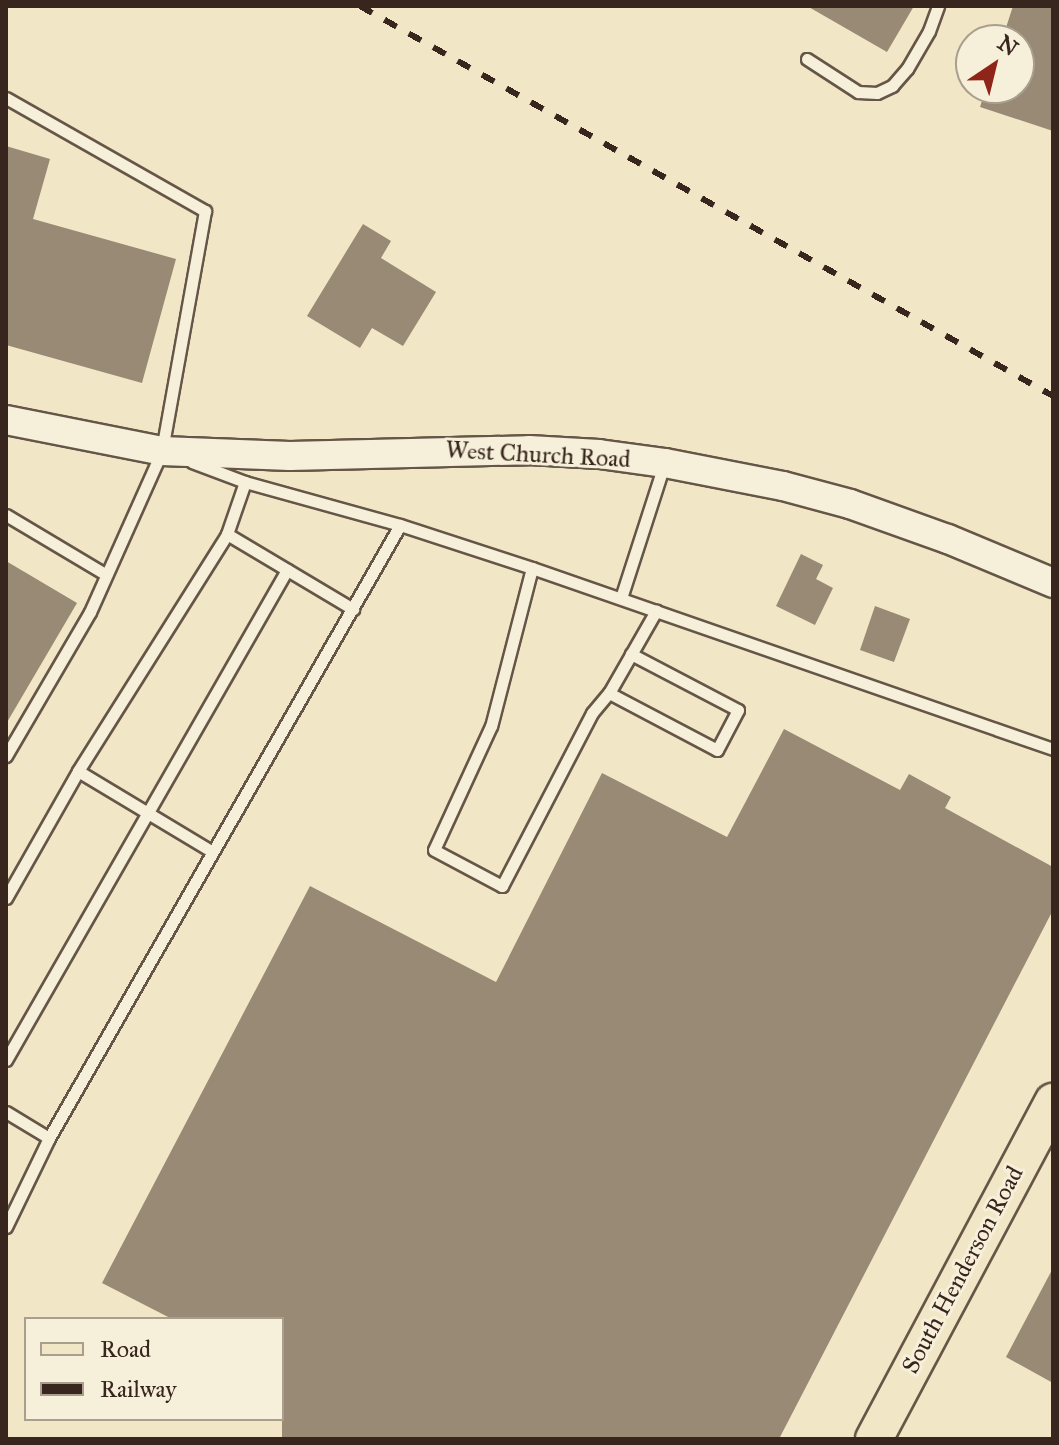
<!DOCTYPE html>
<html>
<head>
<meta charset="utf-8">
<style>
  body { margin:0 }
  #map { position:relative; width:1059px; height:1445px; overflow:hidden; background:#f1e7c6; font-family:"IM FELL Great Primer",serif }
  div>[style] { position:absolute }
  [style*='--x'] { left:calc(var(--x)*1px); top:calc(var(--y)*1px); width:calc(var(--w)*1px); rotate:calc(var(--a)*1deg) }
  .building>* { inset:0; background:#988a75 }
  .roads { filter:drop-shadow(2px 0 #665647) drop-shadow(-2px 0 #665647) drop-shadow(0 2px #665647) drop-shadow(0 -2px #665647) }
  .service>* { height:11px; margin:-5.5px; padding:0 5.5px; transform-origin:5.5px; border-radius:5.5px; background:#f6efda }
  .tertiary>* { height:28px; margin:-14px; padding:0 14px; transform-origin:14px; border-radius:14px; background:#f6efda }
  .primary>* { height:36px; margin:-18px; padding:0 18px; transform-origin:18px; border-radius:18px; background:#f1e7c6 }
  .rail>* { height:6px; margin-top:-3px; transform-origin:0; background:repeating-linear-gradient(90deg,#38251d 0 14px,transparent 0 28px) }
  span { translate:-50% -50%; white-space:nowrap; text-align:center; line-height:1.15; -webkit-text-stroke:6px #f6efda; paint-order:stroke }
  .street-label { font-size:24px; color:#38251d }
  .frame { position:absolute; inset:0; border:8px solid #38251d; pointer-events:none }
  .legend { position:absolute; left:24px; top:1317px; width:260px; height:104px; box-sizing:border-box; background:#f6efda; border:2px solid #aa9e8e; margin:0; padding:10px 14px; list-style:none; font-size:24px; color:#38251d }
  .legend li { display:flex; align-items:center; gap:16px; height:40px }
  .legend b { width:40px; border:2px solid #aa9e8e }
  .north { position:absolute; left:955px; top:24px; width:80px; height:80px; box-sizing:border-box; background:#f6efda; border:2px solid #aa9e8e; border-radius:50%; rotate:35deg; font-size:22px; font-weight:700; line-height:32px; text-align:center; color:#38251d }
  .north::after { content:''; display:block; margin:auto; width:28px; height:36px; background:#8f2418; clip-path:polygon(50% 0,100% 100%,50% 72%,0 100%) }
</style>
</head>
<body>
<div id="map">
  <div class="building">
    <i style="clip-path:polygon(807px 6px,914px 6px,887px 52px)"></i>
    <i style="clip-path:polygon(1013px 6px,1053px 6px,1053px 131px,980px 107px,986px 88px,1019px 88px,1019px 40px,1002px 40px)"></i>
    <i style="clip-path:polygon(6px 146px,50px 159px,33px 219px,176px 259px,142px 383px,6px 345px)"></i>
    <i style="clip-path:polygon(363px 224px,391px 241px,381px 258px,436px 292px,403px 346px,372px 328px,360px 348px,307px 316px)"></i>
    <i style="clip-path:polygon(801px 554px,823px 565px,816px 579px,833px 588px,815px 625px,776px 606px)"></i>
    <i style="clip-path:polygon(6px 561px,77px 603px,6px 724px)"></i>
    <i style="clip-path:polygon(875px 606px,910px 619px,894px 662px,860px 650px)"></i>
    <i style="clip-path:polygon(784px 729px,900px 790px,909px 774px,951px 797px,945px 808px,1053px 867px,1053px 910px,779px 1439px,282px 1439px,282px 1319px,172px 1319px,102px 1283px,310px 886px,496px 982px,602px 773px,727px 837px)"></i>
    <i style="clip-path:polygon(1053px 1268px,1053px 1383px,1006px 1357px)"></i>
  </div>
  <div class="roads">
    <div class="service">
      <i style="--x:807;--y:59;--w:61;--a:32.9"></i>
      <i style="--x:858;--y:92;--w:19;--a:3"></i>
      <i style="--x:877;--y:93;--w:17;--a:-25"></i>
      <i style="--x:892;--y:86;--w:23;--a:-49"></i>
      <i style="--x:907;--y:69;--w:44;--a:-59.9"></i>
      <i style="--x:929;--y:31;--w:27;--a:-70"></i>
      <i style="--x:6;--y:98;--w:229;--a:29.6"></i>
      <i style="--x:205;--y:211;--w:244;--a:100.2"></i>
      <i style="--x:162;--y:451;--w:176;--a:114.1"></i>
      <i style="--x:90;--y:612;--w:167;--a:120.3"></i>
      <i style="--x:192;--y:462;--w:57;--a:20.7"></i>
      <i style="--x:245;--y:482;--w:161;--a:15.5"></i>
      <i style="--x:400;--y:525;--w:139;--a:18"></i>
      <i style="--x:532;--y:568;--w:552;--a:19.16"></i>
      <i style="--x:6;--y:515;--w:115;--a:30.8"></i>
      <i style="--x:227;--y:534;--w:147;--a:30.8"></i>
      <i style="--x:532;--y:568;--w:163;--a:104.5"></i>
      <i style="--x:491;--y:726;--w:136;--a:114.7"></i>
      <i style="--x:434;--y:850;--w:77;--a:27.9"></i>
      <i style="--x:502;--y:886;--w:195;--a:-62.5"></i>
      <i style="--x:592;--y:713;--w:26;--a:-50"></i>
      <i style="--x:609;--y:693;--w:95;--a:-60.2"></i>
      <i style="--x:621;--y:598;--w:140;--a:-72.1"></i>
      <i style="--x:609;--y:693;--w:122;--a:27.8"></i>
      <i style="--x:717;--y:750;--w:45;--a:-62.3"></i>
      <i style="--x:738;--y:710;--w:121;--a:-152.4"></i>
      <i style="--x:78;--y:771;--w:157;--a:31"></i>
      <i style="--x:6;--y:898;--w:146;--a:-60.4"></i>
      <i style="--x:78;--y:771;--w:280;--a:-57.8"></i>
      <i style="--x:227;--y:534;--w:55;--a:-70.9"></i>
      <i style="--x:6;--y:1060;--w:565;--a:-60.17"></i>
      <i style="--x:6;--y:1112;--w:50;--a:31.2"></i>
      <i style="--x:49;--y:1138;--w:99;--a:115.8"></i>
      <i style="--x:49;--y:1138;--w:706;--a:-60.2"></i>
    </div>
    <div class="tertiary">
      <i style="--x:6;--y:420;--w:159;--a:11.2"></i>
      <i style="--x:162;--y:451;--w:128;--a:2.2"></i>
      <i style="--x:290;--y:456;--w:239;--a:-1.4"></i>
      <i style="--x:529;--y:450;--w:70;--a:3.3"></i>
      <i style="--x:599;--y:454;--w:67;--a:7.8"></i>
      <i style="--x:665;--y:463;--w:120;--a:11"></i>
      <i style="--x:783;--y:486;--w:69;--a:15"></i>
      <i style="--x:850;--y:504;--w:104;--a:19.7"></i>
      <i style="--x:948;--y:539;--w:114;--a:22.7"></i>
    </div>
    <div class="primary">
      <i style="--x:874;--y:1439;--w:382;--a:-62"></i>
    </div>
  </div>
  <div class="rail">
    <i style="--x:360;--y:6;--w:795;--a:29.37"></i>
  </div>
  <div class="street-label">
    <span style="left:538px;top:455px;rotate:3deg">West Church Road</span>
    <span style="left:963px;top:1270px;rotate:-62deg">South Henderson Road</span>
  </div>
  <div class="frame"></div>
  <ul class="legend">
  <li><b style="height:10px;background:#f1e7c6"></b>Road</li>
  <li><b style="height:10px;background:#38251d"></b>Railway</li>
  </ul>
  <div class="north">N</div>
</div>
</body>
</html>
